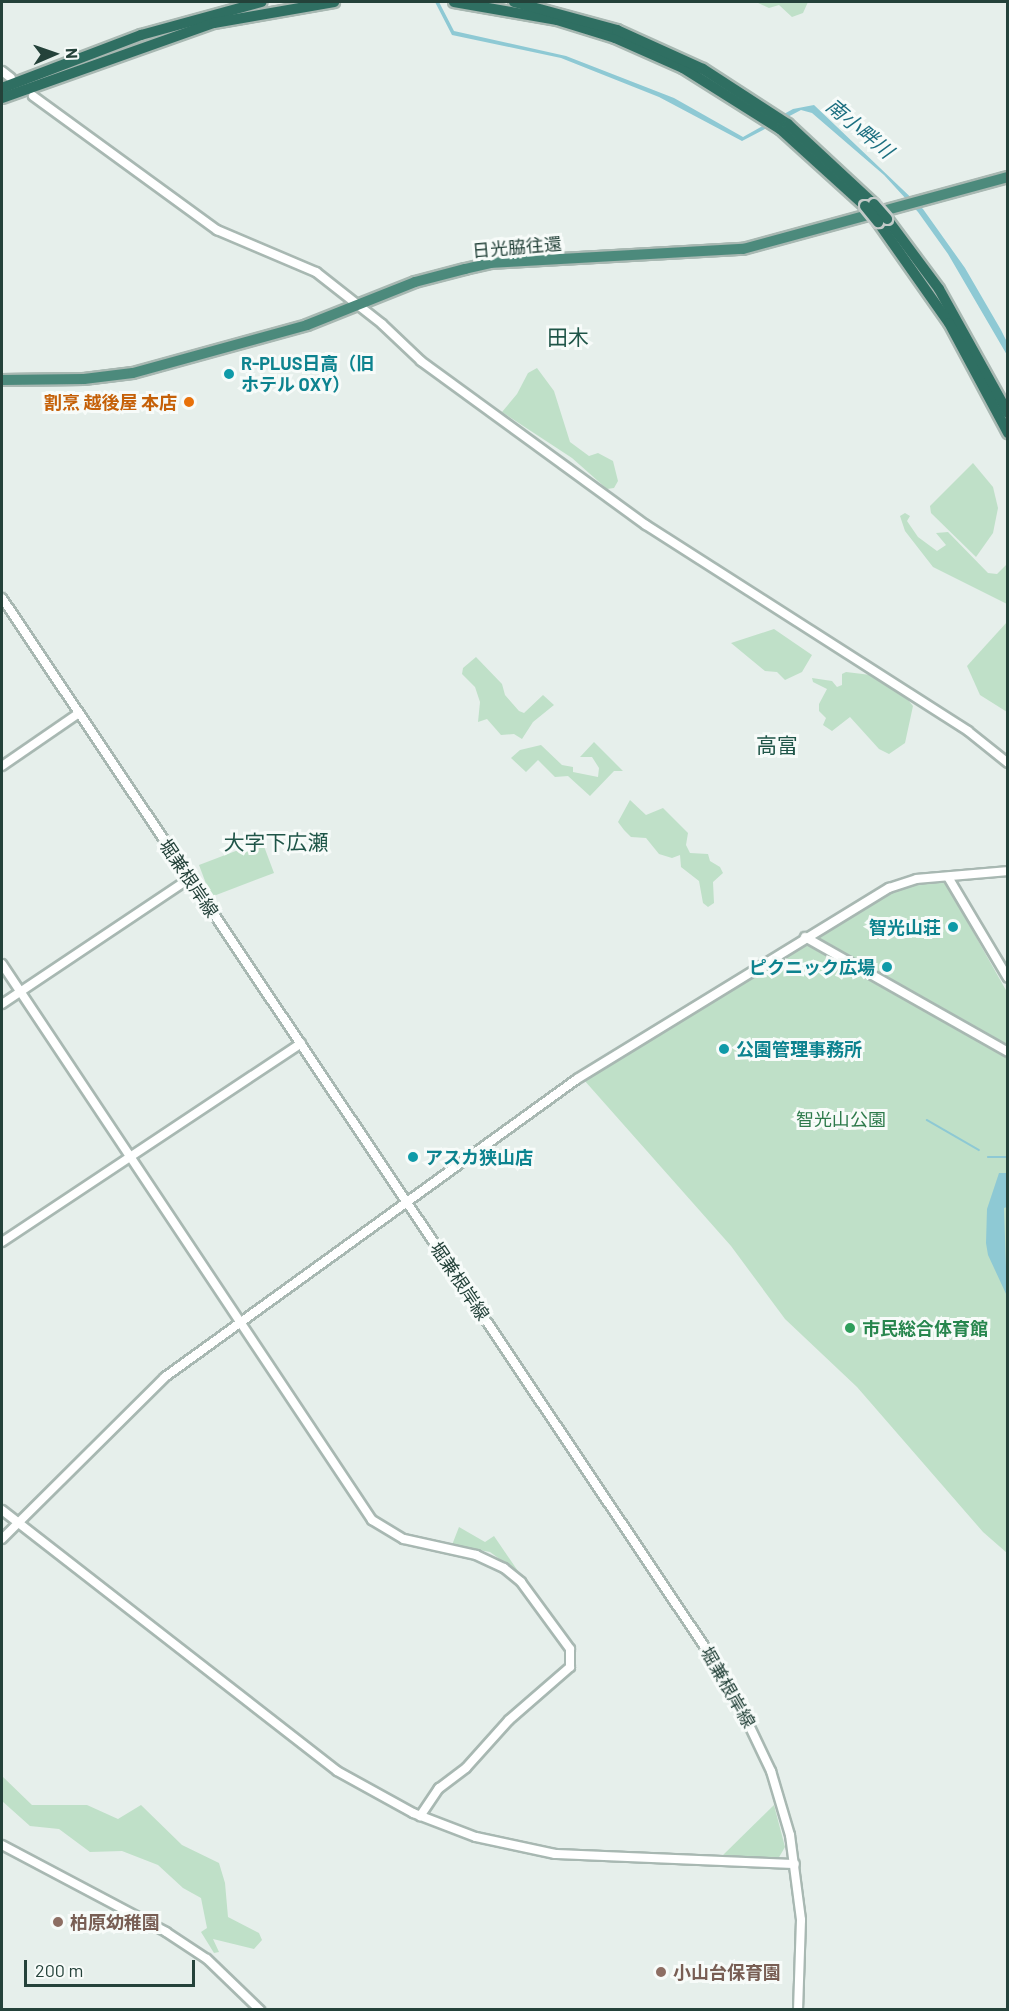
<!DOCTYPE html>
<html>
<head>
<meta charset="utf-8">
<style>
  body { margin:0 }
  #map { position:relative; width:1009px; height:2011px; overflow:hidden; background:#e6efeb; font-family:Barlow,"Noto Sans JP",sans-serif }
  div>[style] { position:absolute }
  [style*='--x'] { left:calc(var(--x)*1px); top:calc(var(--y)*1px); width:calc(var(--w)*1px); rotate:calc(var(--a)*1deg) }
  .green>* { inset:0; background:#bfe0c8 }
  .water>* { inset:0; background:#8ec9d4 }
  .stream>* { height:1.5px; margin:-0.75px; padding:0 0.75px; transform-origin:0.75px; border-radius:0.75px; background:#8ec9d4 }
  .roads { filter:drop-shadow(2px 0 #a8b8b2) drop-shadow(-2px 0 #a8b8b2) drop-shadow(0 2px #a8b8b2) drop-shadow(0 -2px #a8b8b2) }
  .tertiary>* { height:8px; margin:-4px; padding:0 4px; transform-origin:4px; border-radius:4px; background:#fff }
  .secondary>* { height:8px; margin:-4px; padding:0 4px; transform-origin:4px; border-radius:4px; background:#fff }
  .trunk>* { height:10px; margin:-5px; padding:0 5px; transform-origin:5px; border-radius:5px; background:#4c8a7c }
  .motorway>* { height:10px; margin:-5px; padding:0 5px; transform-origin:5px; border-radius:5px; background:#2f6f62 }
  .bridges { filter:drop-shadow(2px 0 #c2cac8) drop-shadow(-2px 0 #c2cac8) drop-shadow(0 2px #c2cac8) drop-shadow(0 -2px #c2cac8) }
  .motorway-bridge>* { height:10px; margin:-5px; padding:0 5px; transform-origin:5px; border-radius:5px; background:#2f6f62 }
  .dots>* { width:16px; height:16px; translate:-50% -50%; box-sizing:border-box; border:3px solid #f7fbf9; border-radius:50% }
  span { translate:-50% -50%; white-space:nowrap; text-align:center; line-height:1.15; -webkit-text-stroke:6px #f7fbf9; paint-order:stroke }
  .street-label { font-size:18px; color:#24423a }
  .culture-label { font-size:18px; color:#0d838f; font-weight:700 }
  .left { translate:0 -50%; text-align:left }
  .right { translate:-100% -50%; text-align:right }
  .food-label { font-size:18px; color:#c56008; font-weight:700 }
  .park-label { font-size:18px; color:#2d7a4b }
  .leisure-label { font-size:18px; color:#27864d; font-weight:700 }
  .education-label { font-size:18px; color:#785e54; font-weight:700 }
  .water-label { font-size:20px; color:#1c6f80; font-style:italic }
  .quarter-label { font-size:21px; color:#1f5548 }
  .frame { position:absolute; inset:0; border:3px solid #24423a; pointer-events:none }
  .north { position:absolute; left:24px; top:24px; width:60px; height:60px; -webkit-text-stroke:4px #f7fbf9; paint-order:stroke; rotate:88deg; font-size:16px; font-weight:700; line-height:24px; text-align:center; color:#24423a }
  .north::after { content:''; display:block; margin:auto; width:21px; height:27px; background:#24423a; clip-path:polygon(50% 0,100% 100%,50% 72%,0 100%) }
  .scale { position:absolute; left:24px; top:1960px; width:171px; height:27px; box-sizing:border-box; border:3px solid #24423a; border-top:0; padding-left:8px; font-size:18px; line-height:21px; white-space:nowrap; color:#24423a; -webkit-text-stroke:4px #f7fbf9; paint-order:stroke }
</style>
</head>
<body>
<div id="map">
  <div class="green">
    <i style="clip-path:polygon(756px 2px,808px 2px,803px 13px,792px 17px,779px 5px,769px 8px)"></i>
    <i style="clip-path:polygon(537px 368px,554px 391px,570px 442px,589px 456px,598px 453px,613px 461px,618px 481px,614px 488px,607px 489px,572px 458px,502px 412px,517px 394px,528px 373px)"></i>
    <i style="clip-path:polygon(973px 463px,993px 487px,998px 508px,993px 533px,976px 557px,931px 513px,930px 506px)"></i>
    <i style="clip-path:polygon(905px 513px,910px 516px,907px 521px,918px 537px,937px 551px,946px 545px,936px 533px,948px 532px,988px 573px,997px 574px,1007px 564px,1007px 604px,933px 567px,905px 531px,900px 516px)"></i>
    <i style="clip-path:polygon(1007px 622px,1007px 712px,980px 695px,967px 666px)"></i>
    <i style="clip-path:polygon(774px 629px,812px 655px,802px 672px,785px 680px,777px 672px,765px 671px,731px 643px)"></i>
    <i style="clip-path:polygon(476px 657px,502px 684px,505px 695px,519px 711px,524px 713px,543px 695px,554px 705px,533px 722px,522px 739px,514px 734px,501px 735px,487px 719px,478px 722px,480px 702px,475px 687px,462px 674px,463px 668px)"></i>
    <i style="clip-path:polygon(846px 672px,871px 675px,904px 695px,913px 706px,905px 743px,889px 754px,879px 749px,850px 717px,832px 731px,823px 725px,826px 718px,819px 711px,819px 704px,827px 689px,813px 682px,812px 678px,832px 681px,837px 687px,842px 685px,842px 674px)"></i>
    <i style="clip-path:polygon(594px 742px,623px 771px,614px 771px,590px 796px,568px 776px,555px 777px,538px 760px,526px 772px,511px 758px,520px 750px,541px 745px,562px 765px,573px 767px,573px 772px,598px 777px,599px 768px,592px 757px,580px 757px)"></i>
    <i style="clip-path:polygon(630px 800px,646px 815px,663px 808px,688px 833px,686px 845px,690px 853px,708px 854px,710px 861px,720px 867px,723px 873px,713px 882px,714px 903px,708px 907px,703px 903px,699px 881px,681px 867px,680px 855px,672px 858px,659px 854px,646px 838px,631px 837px,624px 830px,618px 822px)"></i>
    <i style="clip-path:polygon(262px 841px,274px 873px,211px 897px,199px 865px)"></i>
    <i style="clip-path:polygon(945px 882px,1007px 992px,1007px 1553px,983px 1532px,857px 1387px,785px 1319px,731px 1246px,584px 1080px,892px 893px,911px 884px)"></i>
    <i style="clip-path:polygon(459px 1527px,485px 1542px,494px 1536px,520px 1574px,490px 1552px,452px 1545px)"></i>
    <i style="clip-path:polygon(2px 1776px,32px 1805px,87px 1805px,118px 1819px,141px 1805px,182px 1845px,219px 1863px,225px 1883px,228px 1917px,259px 1933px,262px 1940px,254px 1949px,213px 1939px,219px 1952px,214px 1953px,201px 1932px,207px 1928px,201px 1898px,183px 1888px,158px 1865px,122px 1851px,90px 1852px,59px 1829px,30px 1826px,2px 1801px)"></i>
    <i style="clip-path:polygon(774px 1805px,785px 1847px,778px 1859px,721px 1857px)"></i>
  </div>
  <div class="water">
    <i style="clip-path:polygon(435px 2px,439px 2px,454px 31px,566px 56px,674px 98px,743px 137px,793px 109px,814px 105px,923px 209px,965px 268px,1001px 330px,1007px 342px,1007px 355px,948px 254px,918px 212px,884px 175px,812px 113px,801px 110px,742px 141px,659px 97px,561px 58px,452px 35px)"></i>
    <i style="clip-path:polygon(999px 1173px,1007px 1173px,1007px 1207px,1004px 1208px,1007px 1296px,988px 1255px,986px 1243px,987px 1209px)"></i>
  </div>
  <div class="stream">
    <i style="--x:927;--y:1120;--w:60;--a:30"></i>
    <i style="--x:988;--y:1157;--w:20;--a:0"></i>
  </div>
  <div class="roads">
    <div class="tertiary">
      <i style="--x:2;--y:71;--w:11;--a:38"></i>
      <i style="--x:33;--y:96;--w:228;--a:36.1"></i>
      <i style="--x:217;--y:230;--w:108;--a:23"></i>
      <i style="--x:316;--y:272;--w:84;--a:38.2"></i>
      <i style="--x:382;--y:324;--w:54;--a:43.5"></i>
      <i style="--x:421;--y:361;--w:278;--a:36.1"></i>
      <i style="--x:646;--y:525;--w:382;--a:32.6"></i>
      <i style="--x:968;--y:731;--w:51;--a:38.7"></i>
      <i style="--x:2;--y:766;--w:93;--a:-34.5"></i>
      <i style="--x:948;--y:877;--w:117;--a:59.3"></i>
      <i style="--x:805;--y:937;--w:233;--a:29.5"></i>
      <i style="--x:2;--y:964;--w:668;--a:56.36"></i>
      <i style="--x:372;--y:1520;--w:37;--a:31"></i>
      <i style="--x:404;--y:1539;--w:74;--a:12.5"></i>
      <i style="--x:476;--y:1555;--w:31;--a:25"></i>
      <i style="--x:504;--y:1568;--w:22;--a:39"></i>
      <i style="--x:521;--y:1582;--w:83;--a:53.8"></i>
      <i style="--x:570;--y:1649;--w:18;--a:90"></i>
      <i style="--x:570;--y:1667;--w:81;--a:139"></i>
      <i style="--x:509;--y:1720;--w:64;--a:131.9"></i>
      <i style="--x:466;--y:1768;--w:34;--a:143"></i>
      <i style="--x:439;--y:1788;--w:34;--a:124"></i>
      <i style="--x:2;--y:1004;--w:226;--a:-33.8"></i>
      <i style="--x:2;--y:1242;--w:359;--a:-33.6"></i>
      <i style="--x:2;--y:1510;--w:425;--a:37.9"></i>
      <i style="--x:337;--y:1771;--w:87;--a:28.9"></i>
      <i style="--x:413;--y:1813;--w:67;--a:20.9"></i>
      <i style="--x:476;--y:1837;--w:81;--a:12.1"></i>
      <i style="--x:555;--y:1854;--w:240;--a:2.4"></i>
      <i style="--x:2;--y:1539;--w:230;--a:-44.8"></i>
      <i style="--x:165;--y:1377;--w:508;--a:-35.88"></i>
      <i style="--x:577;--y:1079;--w:366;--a:-31.5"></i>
      <i style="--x:889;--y:888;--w:29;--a:-18"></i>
      <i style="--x:917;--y:879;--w:91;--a:-5"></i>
      <i style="--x:2;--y:1845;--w:186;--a:27.9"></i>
      <i style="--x:166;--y:1932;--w:49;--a:33.4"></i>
      <i style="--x:207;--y:1959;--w:74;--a:43.9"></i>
    </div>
    <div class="secondary">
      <i style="--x:2;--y:598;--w:1306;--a:56.18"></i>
      <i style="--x:729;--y:1683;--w:98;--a:64.5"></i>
      <i style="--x:771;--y:1771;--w:67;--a:73.5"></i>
      <i style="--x:790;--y:1835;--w:86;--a:82.6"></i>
      <i style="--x:801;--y:1920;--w:90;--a:91.9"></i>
    </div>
    <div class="trunk">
      <i style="--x:2;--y:380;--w:82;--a:-0.7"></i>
      <i style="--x:84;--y:379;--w:49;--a:-7"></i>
      <i style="--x:133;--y:373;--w:180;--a:-15.4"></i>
      <i style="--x:307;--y:325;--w:116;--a:-21.7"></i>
      <i style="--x:415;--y:282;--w:52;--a:-14.6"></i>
      <i style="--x:465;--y:269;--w:26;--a:-13"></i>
      <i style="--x:490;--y:263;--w:253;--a:-3.2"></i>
      <i style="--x:743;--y:249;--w:275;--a:-15.2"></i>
    </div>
    <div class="motorway">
      <i style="--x:454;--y:2;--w:105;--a:9.9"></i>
      <i style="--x:557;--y:20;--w:61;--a:17.2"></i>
      <i style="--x:615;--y:38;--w:74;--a:23.8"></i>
      <i style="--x:683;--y:68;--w:115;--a:32.2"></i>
      <i style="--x:780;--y:129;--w:115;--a:42.2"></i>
      <i style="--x:514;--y:2;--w:107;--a:15.2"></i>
      <i style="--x:617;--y:30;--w:94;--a:24.4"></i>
      <i style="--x:703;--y:69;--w:101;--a:32.9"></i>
      <i style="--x:788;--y:124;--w:117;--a:42.9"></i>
      <i style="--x:2;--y:88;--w:149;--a:-20.9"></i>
      <i style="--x:141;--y:35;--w:125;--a:-15.3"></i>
      <i style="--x:2;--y:98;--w:225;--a:-19.5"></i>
      <i style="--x:214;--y:23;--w:122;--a:-9.9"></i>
      <i style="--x:887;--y:219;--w:87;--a:53.4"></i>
      <i style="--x:939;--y:289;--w:142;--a:60.9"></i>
      <i style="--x:878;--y:222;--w:123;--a:54.9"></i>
      <i style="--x:949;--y:323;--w:125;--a:61.8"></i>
    </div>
  </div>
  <div class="bridges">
    <div class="motorway-bridge">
      <i style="--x:874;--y:204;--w:20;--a:49"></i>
      <i style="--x:865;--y:206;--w:21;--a:51"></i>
    </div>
  </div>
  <div class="dots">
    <i style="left:229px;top:374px;background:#0f9aa8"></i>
    <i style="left:189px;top:402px;background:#e8710a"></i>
    <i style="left:953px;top:927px;background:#0f9aa8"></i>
    <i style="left:887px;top:967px;background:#0f9aa8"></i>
    <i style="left:724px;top:1049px;background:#0f9aa8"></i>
    <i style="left:413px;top:1157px;background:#0f9aa8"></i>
    <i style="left:850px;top:1328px;background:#2e9e5b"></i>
    <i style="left:58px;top:1922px;background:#8d6e63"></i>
    <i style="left:661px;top:1972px;background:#8d6e63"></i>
  </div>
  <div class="street-label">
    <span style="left:517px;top:247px;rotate:-5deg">日光脇往還</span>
    <span style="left:189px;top:878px;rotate:56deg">堀兼根岸線</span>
    <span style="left:460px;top:1281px;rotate:56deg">堀兼根岸線</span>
    <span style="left:728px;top:1687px;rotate:60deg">堀兼根岸線</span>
  </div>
  <div class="culture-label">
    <span class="left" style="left:241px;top:374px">R-PLUS日高（旧<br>ホテル OXY）</span>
    <span class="right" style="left:941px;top:927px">智光山荘</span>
    <span class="right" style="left:875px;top:967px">ピクニック広場</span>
    <span class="left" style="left:736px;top:1049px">公園管理事務所</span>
    <span class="left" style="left:425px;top:1157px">アスカ狭山店</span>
  </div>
  <div class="food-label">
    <span class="right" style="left:177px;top:402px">割烹 越後屋 本店</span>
  </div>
  <div class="park-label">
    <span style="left:841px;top:1119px">智光山公園</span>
  </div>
  <div class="leisure-label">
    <span class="left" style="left:862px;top:1328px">市民総合体育館</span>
  </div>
  <div class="education-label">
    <span class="left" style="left:70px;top:1922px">柏原幼稚園</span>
    <span class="left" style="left:673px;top:1972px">小山台保育園</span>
  </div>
  <div class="water-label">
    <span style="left:860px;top:128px;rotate:40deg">南小畔川</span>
  </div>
  <div class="quarter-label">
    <span style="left:568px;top:337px">田木</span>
    <span style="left:777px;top:745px">高富</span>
    <span style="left:276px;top:842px">大字下広瀬</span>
  </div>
  <div class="frame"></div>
  <div class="north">N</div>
  <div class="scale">200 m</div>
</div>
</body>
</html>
